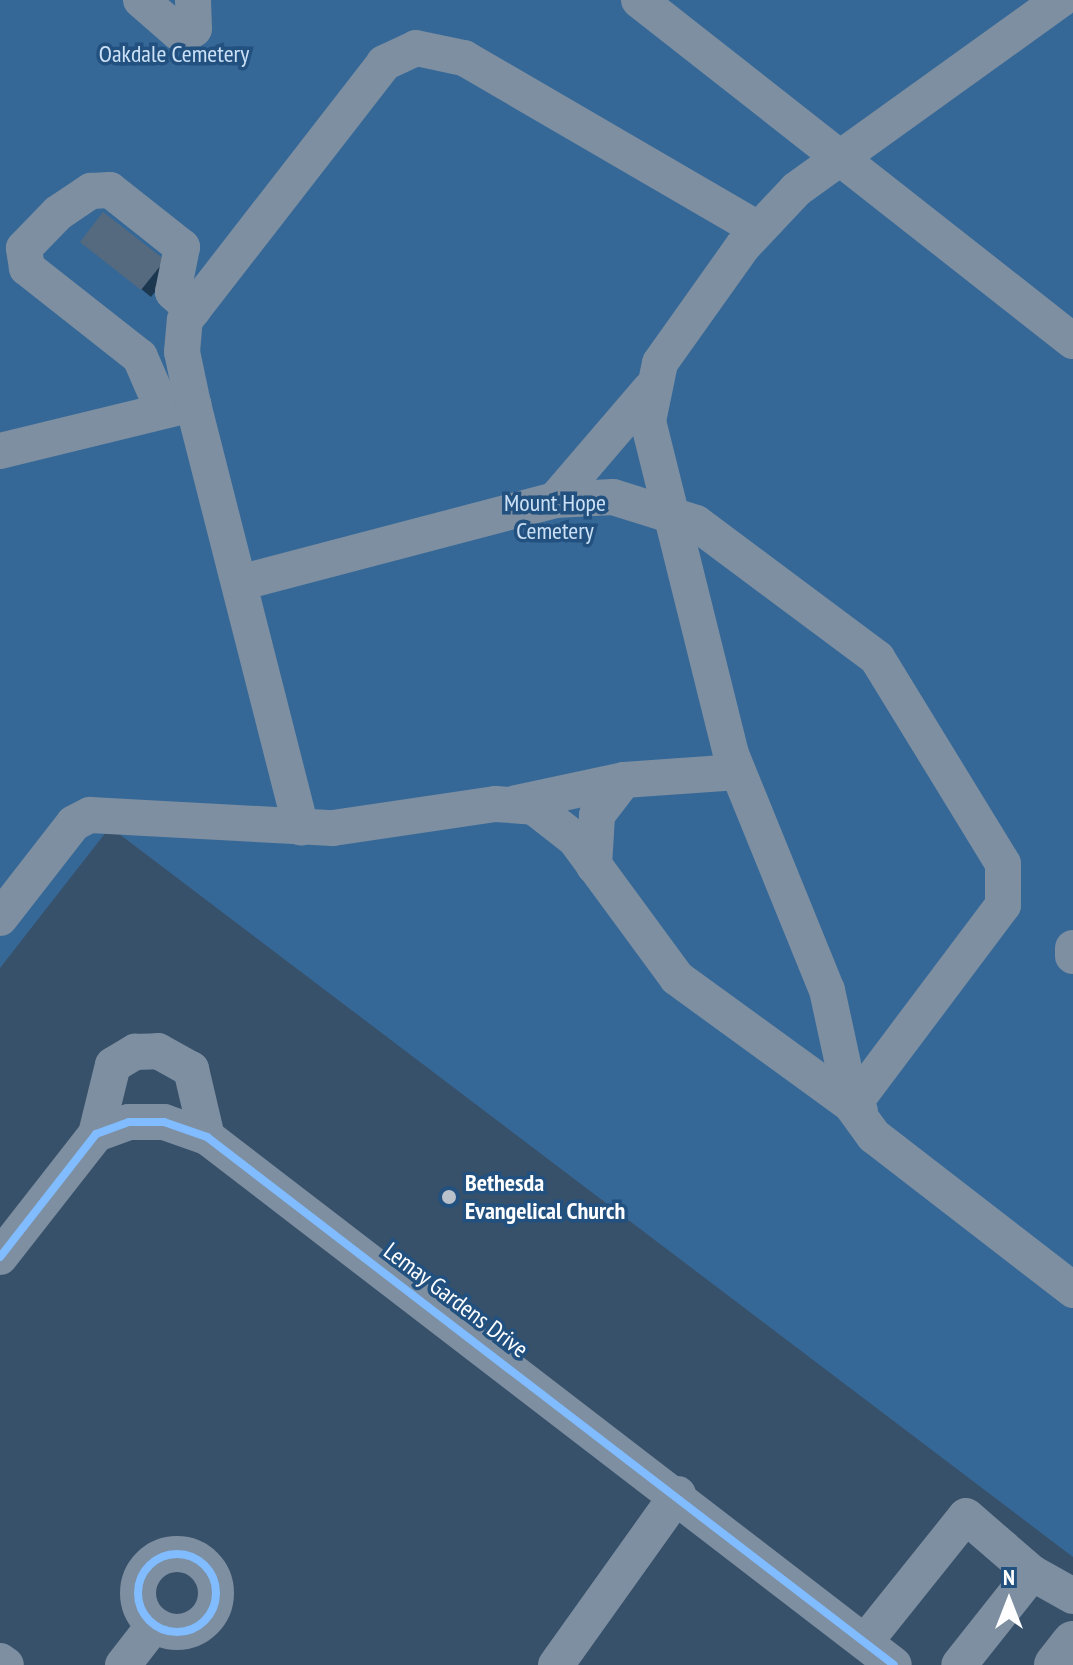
<!DOCTYPE html>
<html>
<head>
<meta charset="utf-8">
<style>
  body { margin:0 }
  #map { position:relative; width:1073px; height:1665px; overflow:hidden; background:#38516a; font-family:"PT Sans Narrow",sans-serif }
  div>[style] { position:absolute }
  [style*='--x'] { left:calc(var(--x)*1px); top:calc(var(--y)*1px); width:calc(var(--w)*1px); rotate:calc(var(--a)*1deg) }
  .green>* { inset:0; background:#366897 }
  .shadow>* { inset:0; background:#0007 }
  .building>* { inset:0; background:#556a7e }
  .minor>* { height:36px; margin:-18px; padding:0 18px; transform-origin:18px; border-radius:18px; background:#7d8fa1 }
  .minor>.ring { margin:-18px; padding:0; box-sizing:content-box; background:none; border:36px solid #7d8fa1; border-radius:50% }
  .major>* { height:44px; margin:-22px; padding:0 22px; transform-origin:22px; border-radius:22px; background:#7c8d9f }
  .cycleway>* { height:8px; margin:-4px; padding:0 4px; transform-origin:4px; border-radius:4px; background:#80bcff }
  .cycleway>.ring { margin:-4px; padding:0; box-sizing:content-box; background:none; border:8px solid #80bcff; border-radius:50% }
  .dots>* { width:22px; height:22px; translate:-50% -50%; box-sizing:border-box; border:4px solid #225180; border-radius:50% }
  span { translate:-50% -50%; white-space:nowrap; text-align:center; line-height:1.15; -webkit-text-stroke:7px #225180; paint-order:stroke }
  .park-label { font-size:24px; color:#cce1f6 }
  .poi-label { font-size:24px; color:#fff; font-weight:700 }
  .left { translate:0 -50%; text-align:left }
  .street-label { font-size:24px; color:#fff }
  .north { position:absolute; left:969px; top:1561px; width:80px; height:80px; -webkit-text-stroke:6px #225180; paint-order:stroke; rotate:0deg; font-size:22px; font-weight:700; line-height:32px; text-align:center; color:#fff }
  .north::after { content:''; display:block; margin:auto; width:28px; height:36px; background:#fff; clip-path:polygon(50% 0,100% 100%,50% 72%,0 100%) }
</style>
</head>
<body>
<div id="map">
  <div class="green">
    <i style="clip-path:polygon(0 0,1073px 0,1073px 1557px,110px 827px,0 968px)"></i>
  </div>
  <div class="shadow">
    <i style="clip-path:polygon(82px 241px,172px 270px,151px 297px)"></i>
  </div>
  <div class="building">
    <i style="clip-path:polygon(103px 212px,165px 260px,141px 290px,80px 242px)"></i>
  </div>
  <div class="minor">
    <i style="--x:141;--y:0;--w:49;--a:40.9"></i>
    <i style="--x:178;--y:32;--w:16;--a:-11"></i>
    <i style="--x:194;--y:29;--w:29;--a:-92"></i>
    <i style="--x:639;--y:0;--w:552;--a:38.16"></i>
    <i style="--x:1060;--y:0;--w:325;--a:144.3"></i>
    <i style="--x:796;--y:190;--w:77;--a:133.4"></i>
    <i style="--x:743;--y:246;--w:143;--a:125.4"></i>
    <i style="--x:660;--y:363;--w:59;--a:101.7"></i>
    <i style="--x:648;--y:421;--w:343;--a:76"></i>
    <i style="--x:731;--y:754;--w:255;--a:67.9"></i>
    <i style="--x:827;--y:990;--w:119;--a:77.8"></i>
    <i style="--x:852;--y:1106;--w:37;--a:54"></i>
    <i style="--x:874;--y:1136;--w:252;--a:37.7"></i>
    <i style="--x:193;--y:404;--w:53;--a:-101.9"></i>
    <i style="--x:182;--y:352;--w:32;--a:-85"></i>
    <i style="--x:185;--y:320;--w:325;--a:-52.2"></i>
    <i style="--x:384;--y:63;--w:35;--a:-25"></i>
    <i style="--x:416;--y:48;--w:49;--a:11.8"></i>
    <i style="--x:464;--y:58;--w:340;--a:30.2"></i>
    <i style="--x:163;--y:410;--w:58;--a:-113.5"></i>
    <i style="--x:140;--y:357;--w:144;--a:-141.8"></i>
    <i style="--x:27;--y:268;--w:20;--a:-99"></i>
    <i style="--x:24;--y:248;--w:49;--a:-45.8"></i>
    <i style="--x:58;--y:213;--w:40;--a:-34"></i>
    <i style="--x:91;--y:191;--w:19;--a:-3"></i>
    <i style="--x:110;--y:190;--w:92;--a:38.4"></i>
    <i style="--x:182;--y:247;--w:46;--a:101.3"></i>
    <i style="--x:173;--y:292;--w:27;--a:42"></i>
    <i style="--x:0;--y:451;--w:199;--a:-13.7"></i>
    <i style="--x:193;--y:404;--w:437;--a:75.7"></i>
    <i style="--x:555;--y:500;--w:58;--a:-3"></i>
    <i style="--x:613;--y:497;--w:87;--a:17.4"></i>
    <i style="--x:696;--y:523;--w:226;--a:36.7"></i>
    <i style="--x:877;--y:658;--w:241;--a:58.5"></i>
    <i style="--x:1003;--y:864;--w:41;--a:90"></i>
    <i style="--x:1003;--y:905;--w:251;--a:126.9"></i>
    <i style="--x:239;--y:583;--w:327;--a:-14.7"></i>
    <i style="--x:555;--y:500;--w:146;--a:-49.4"></i>
    <i style="--x:516;--y:803;--w:110;--a:-12"></i>
    <i style="--x:624;--y:780;--w:114;--a:-4"></i>
    <i style="--x:594;--y:866;--w:51;--a:-86.6"></i>
    <i style="--x:597;--y:815;--w:44;--a:-52.4"></i>
    <i style="--x:0;--y:918;--w:120;--a:-52.1"></i>
    <i style="--x:74;--y:823;--w:18;--a:-27"></i>
    <i style="--x:90;--y:815;--w:243;--a:3.1"></i>
    <i style="--x:333;--y:828;--w:164;--a:-8.4"></i>
    <i style="--x:495;--y:804;--w:39;--a:4"></i>
    <i style="--x:534;--y:807;--w:52;--a:38"></i>
    <i style="--x:575;--y:839;--w:172;--a:53.7"></i>
    <i style="--x:677;--y:978;--w:226;--a:36"></i>
    <i style="--x:1073;--y:948;--w:8;--a:90"></i>
    <i style="--x:96;--y:1134;--w:71;--a:-76.2"></i>
    <i style="--x:113;--y:1065;--w:26;--a:-31"></i>
    <i style="--x:135;--y:1052;--w:23;--a:-2"></i>
    <i style="--x:158;--y:1051;--w:38;--a:29"></i>
    <i style="--x:191;--y:1069;--w:70;--a:76.8"></i>
    <i style="--x:0;--y:1257;--w:156;--a:-52"></i>
    <i style="--x:96;--y:1134;--w:35;--a:-20"></i>
    <i style="--x:129;--y:1122;--w:35;--a:0"></i>
    <i style="--x:164;--y:1122;--w:46;--a:19.2"></i>
    <i style="--x:207;--y:1137;--w:866;--a:37.54"></i>
    <i class="ring" style="left:138px;top:1554px;width:42px;height:42px"></i>
    <i style="--x:1032;--y:1573;--w:47;--a:29.3"></i>
    <i style="--x:865;--y:1642;--w:161;--a:-51.3"></i>
    <i style="--x:966;--y:1516;--w:87;--a:40.8"></i>
    <i style="--x:1032;--y:1573;--w:117;--a:128.4"></i>
    <i style="--x:0;--y:1661;--w:7;--a:34"></i>
    <i style="--x:123;--y:1665;--w:51;--a:-52.2"></i>
    <i style="--x:556;--y:1665;--w:210;--a:-54.5"></i>
  </div>
  <div class="major">
    <i style="--x:1056;--y:1665;--w:28;--a:-52"></i>
  </div>
  <div class="cycleway">
    <i style="--x:0;--y:1257;--w:156;--a:-52"></i>
    <i style="--x:96;--y:1134;--w:35;--a:-20"></i>
    <i style="--x:129;--y:1122;--w:35;--a:0"></i>
    <i style="--x:164;--y:1122;--w:46;--a:19.2"></i>
    <i style="--x:207;--y:1137;--w:866;--a:37.54"></i>
    <i class="ring" style="left:138px;top:1554px;width:70px;height:70px"></i>
  </div>
  <div class="dots">
    <i style="left:449px;top:1197px;background:#b9c2cb"></i>
  </div>
  <div class="park-label">
    <span style="left:174px;top:54px">Oakdale Cemetery</span>
    <span style="left:555px;top:517px">Mount Hope<br>Cemetery</span>
  </div>
  <div class="poi-label">
    <span class="left" style="left:465px;top:1197px">Bethesda<br>Evangelical Church</span>
  </div>
  <div class="street-label">
    <span style="left:456px;top:1300px;rotate:37deg">Lemay Gardens Drive</span>
  </div>
  <div class="north">N</div>
</div>
</body>
</html>
